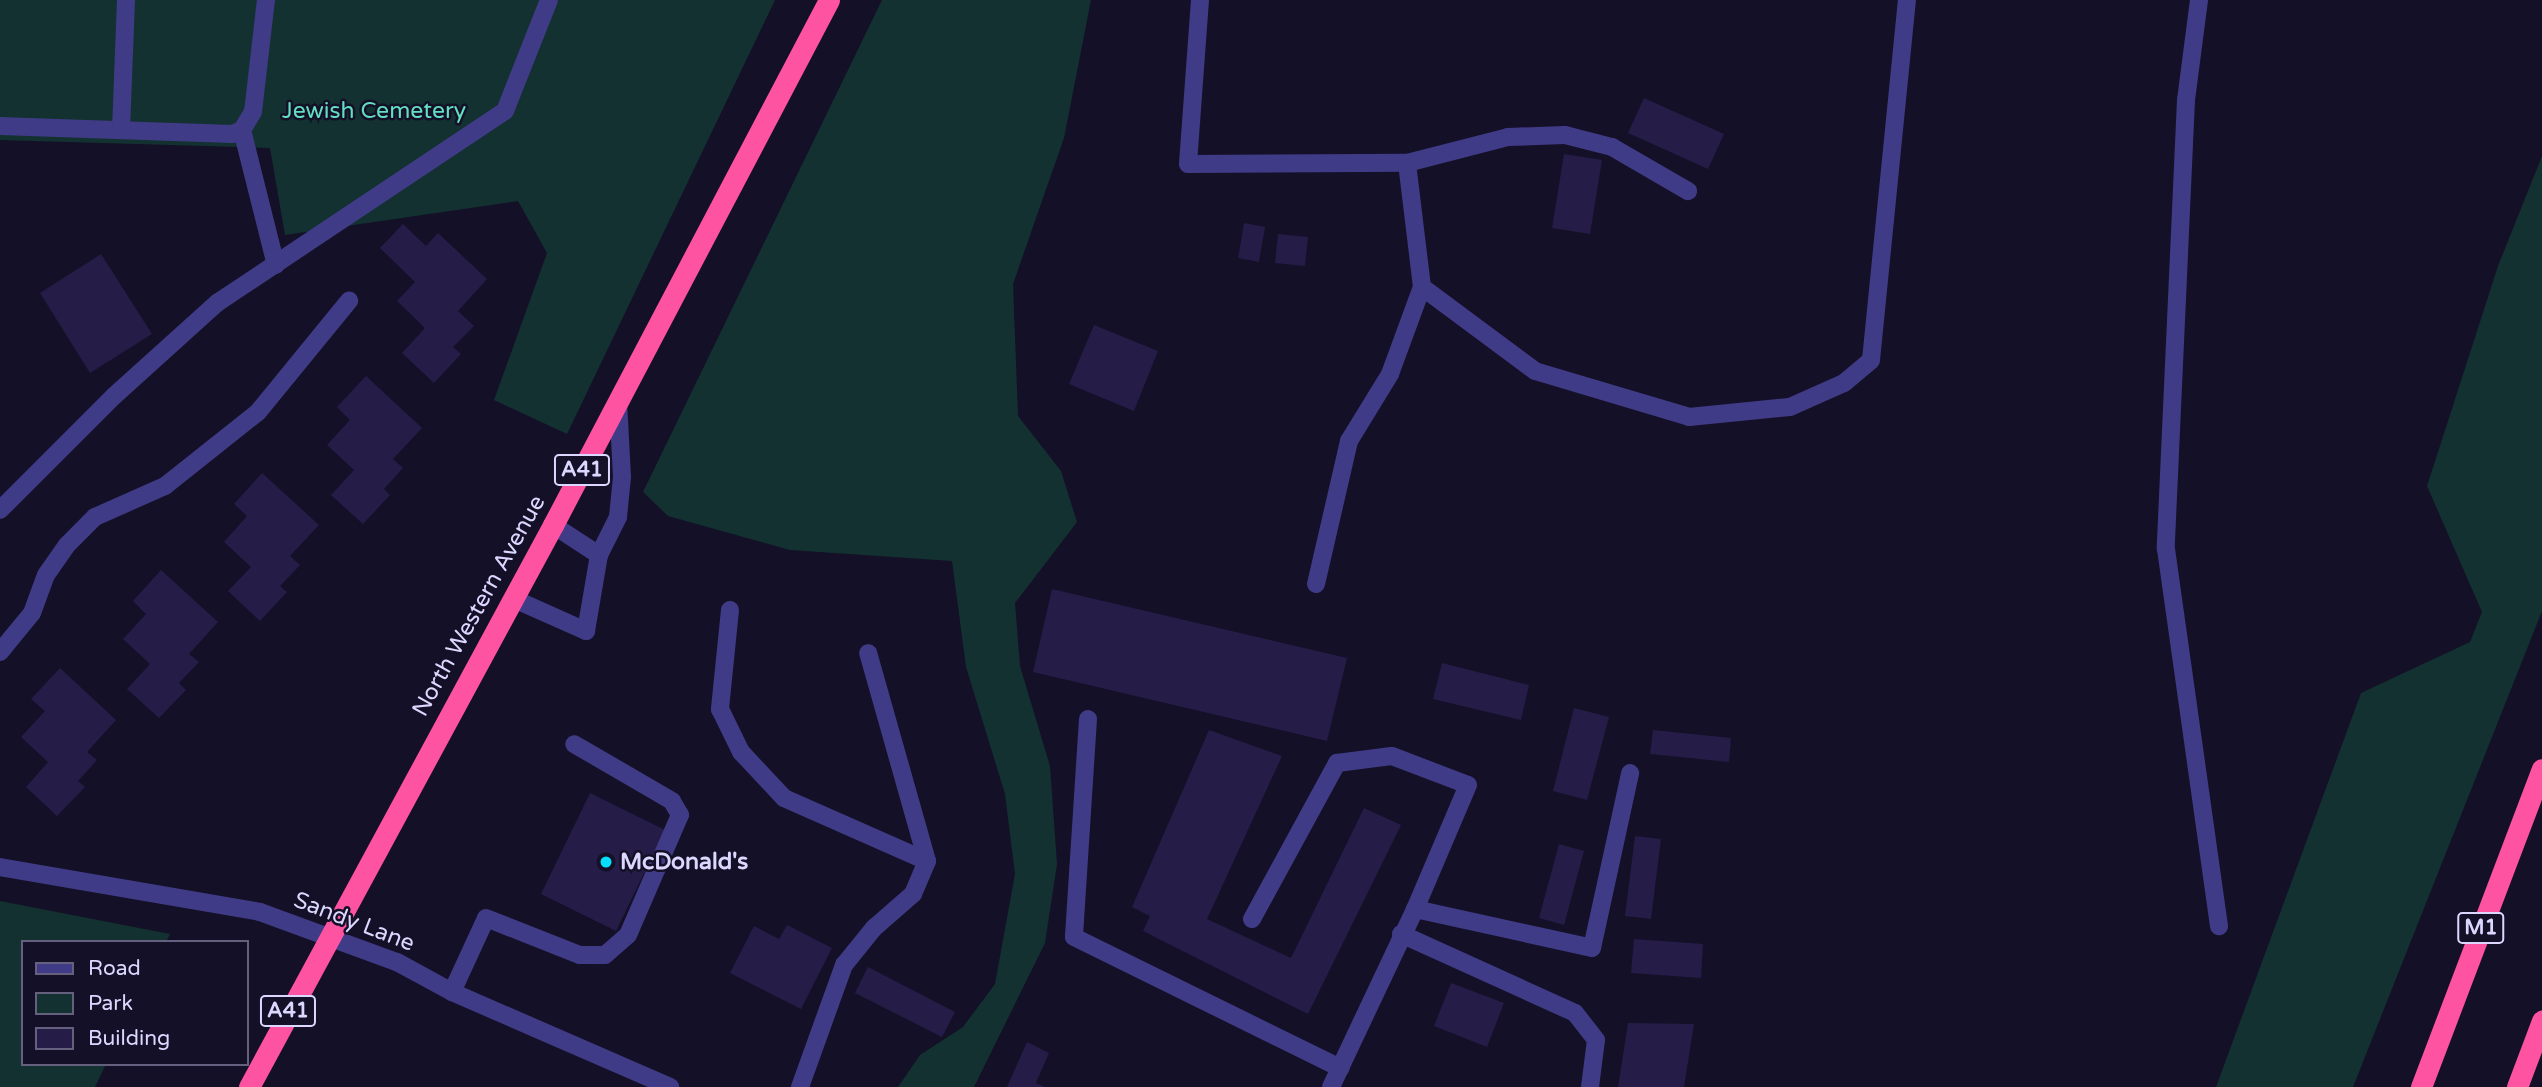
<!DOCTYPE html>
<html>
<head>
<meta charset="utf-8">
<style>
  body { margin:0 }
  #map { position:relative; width:2542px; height:1087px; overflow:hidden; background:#141027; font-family:"Varela Round",sans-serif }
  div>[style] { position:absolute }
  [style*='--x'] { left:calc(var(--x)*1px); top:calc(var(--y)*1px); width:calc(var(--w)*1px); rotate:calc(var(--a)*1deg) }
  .green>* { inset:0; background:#133131 }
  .building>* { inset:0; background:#261c48 }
  .minor>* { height:18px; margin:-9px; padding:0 9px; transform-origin:9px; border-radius:9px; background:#403b86 }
  .highway>* { height:21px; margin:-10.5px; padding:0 10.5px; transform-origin:10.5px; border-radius:10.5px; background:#fd53a1 }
  .dots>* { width:19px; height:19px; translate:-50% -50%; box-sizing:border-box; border:4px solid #141027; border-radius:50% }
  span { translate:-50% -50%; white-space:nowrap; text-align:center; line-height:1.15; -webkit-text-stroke:5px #141027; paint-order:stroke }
  .shield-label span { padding:2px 5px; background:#141027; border:2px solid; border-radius:5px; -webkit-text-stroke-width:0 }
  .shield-label { font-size:21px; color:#dcd7ff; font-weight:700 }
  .park-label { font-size:23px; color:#62dfc2 }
  .street-label { font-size:23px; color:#dcd7ff }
  .poi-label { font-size:23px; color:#dcd7ff; font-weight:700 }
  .left { translate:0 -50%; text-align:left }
  .legend { position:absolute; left:21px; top:940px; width:228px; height:126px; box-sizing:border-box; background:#141027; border:2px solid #64607d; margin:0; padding:9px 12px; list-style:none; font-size:21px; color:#dcd7ff }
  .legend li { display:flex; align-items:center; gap:14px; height:35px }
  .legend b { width:35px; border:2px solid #64607d }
</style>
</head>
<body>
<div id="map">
  <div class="green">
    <i style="clip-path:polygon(0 0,775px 0,567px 434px,494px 400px,547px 253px,518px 201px,285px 235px,270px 148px,0 140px)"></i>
    <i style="clip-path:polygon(882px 0,1091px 0,1064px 138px,1013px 284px,1018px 416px,1061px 471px,1077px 522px,1015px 603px,1020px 666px,1050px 766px,1057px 864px,1045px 943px,974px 1087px,898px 1087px,920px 1055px,963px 1027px,995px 984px,1015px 874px,1005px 794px,966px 667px,952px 561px,790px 550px,668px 516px,643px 492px)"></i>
    <i style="clip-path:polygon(2542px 156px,2542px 611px,2353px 1087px,2216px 1087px,2361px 693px,2470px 642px,2482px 612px,2427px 486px,2498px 266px)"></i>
    <i style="clip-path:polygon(0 901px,170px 934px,166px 942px,23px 942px,23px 1064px,106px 1064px,95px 1087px,0 1087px)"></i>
  </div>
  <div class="building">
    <i style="clip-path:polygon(1644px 98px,1724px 134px,1708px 169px,1628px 133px)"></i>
    <i style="clip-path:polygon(1564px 154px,1602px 160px,1590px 234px,1552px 228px)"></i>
    <i style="clip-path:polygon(1244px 223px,1265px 227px,1259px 262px,1238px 258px)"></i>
    <i style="clip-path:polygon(403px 224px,426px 246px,438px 233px,487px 279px,458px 311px,474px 326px,453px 347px,461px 354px,434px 383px,402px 353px,425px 328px,397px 301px,415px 282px,380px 248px)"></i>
    <i style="clip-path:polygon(1278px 234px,1308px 237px,1305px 266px,1275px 263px)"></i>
    <i style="clip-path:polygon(101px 254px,152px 334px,90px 373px,40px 293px)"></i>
    <i style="clip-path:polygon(1094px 325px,1158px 351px,1134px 411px,1069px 384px)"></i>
    <i style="clip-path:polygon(366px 376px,422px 428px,393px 459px,403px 468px,384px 489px,390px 495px,363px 524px,331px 495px,354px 470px,327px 445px,350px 420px,337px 407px)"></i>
    <i style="clip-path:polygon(262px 473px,319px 525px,290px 556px,300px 565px,280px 586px,287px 592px,260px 621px,228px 591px,251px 567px,224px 542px,247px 516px,234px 504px)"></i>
    <i style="clip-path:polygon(161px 570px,218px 622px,189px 654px,199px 662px,179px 683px,186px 690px,159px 718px,127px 689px,150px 664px,123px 639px,146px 614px,133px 601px)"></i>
    <i style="clip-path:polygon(1052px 589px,1347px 658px,1327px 741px,1033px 672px)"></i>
    <i style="clip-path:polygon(1442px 663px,1529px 685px,1521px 720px,1433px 699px)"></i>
    <i style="clip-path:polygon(60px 668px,116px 720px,87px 752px,97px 760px,78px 781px,85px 787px,57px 816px,26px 787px,48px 762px,21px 737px,45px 711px,31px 699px)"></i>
    <i style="clip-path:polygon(1574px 708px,1609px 717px,1587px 800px,1553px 791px)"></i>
    <i style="clip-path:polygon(1209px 730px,1282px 756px,1207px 919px,1291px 958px,1364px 808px,1401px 825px,1308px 1014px,1143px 931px,1150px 916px,1132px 907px)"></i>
    <i style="clip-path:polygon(1653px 730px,1731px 738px,1729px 762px,1650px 754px)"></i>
    <i style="clip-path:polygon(590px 793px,665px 830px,616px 931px,541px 894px)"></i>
    <i style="clip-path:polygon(1635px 836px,1661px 839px,1651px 919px,1625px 916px)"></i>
    <i style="clip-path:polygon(1559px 844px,1584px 851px,1564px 925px,1539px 918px)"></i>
    <i style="clip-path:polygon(787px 925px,832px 948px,801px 1009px,730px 973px,754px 926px,779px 939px)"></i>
    <i style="clip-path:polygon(1634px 939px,1703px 944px,1701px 978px,1631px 973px)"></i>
    <i style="clip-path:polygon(868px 967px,955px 1012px,942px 1037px,855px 993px)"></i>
    <i style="clip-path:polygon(1451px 983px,1504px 1003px,1487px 1047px,1434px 1026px)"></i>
    <i style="clip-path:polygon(1628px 1023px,1694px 1024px,1684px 1087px,1618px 1087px)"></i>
    <i style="clip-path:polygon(1027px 1042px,1049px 1053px,1036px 1083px,1045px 1087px,1007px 1087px)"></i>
  </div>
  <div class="minor">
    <i style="--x:1200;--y:0;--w:164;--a:94.2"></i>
    <i style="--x:1188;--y:164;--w:219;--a:-0.3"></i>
    <i style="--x:1407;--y:163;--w:125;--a:83.1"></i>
    <i style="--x:1422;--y:287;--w:141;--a:36.6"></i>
    <i style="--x:1535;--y:371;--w:161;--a:16.6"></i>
    <i style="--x:1689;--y:417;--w:101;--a:-5.7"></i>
    <i style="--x:1790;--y:407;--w:59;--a:-24"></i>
    <i style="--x:1844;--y:383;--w:35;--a:-40"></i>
    <i style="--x:1871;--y:360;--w:362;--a:-84.3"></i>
    <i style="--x:2199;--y:0;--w:101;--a:97.4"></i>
    <i style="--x:2186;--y:100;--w:449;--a:92.6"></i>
    <i style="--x:2166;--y:549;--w:381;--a:82"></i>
    <i style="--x:0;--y:126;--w:232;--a:2"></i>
    <i style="--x:232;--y:134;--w:11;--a:-22"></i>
    <i style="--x:242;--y:130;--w:21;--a:-59"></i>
    <i style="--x:253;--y:112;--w:113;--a:-83.4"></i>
    <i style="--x:121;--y:130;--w:130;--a:-87.8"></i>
    <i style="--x:242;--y:130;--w:139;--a:75.9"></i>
    <i style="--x:1407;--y:163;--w:104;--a:-14.4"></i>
    <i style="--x:1508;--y:137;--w:57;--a:-2"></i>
    <i style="--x:1565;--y:135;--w:49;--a:14.3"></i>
    <i style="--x:1612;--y:147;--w:88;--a:30.1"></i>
    <i style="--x:0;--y:510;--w:161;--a:-45"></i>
    <i style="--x:114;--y:396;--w:139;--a:-42.1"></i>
    <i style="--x:217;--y:303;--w:346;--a:-33.7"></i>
    <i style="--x:505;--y:111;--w:119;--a:-68.4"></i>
    <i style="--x:599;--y:555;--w:42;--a:-63.4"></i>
    <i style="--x:618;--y:517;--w:40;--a:-84.3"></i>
    <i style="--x:622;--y:477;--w:76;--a:-93"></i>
    <i style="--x:1316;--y:584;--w:147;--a:-77"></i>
    <i style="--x:1349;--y:441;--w:79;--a:-58.5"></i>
    <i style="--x:1390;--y:374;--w:93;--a:-69.8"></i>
    <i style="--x:514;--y:599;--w:79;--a:24"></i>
    <i style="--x:586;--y:631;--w:77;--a:-80.3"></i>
    <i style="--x:599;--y:555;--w:55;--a:-146.9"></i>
    <i style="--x:730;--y:610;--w:100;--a:95.8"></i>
    <i style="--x:720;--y:709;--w:48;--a:64"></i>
    <i style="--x:741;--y:752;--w:63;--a:46.9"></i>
    <i style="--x:784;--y:798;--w:156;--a:23.8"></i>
    <i style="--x:0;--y:652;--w:50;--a:-50.6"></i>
    <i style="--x:32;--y:613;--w:40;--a:-69.8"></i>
    <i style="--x:46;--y:575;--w:37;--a:-55"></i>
    <i style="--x:67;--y:545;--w:40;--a:-45"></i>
    <i style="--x:95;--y:517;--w:77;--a:-23.9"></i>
    <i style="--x:165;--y:486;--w:119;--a:-38.5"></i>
    <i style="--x:258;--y:412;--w:144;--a:-50.7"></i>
    <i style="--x:1088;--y:719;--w:218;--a:93.7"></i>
    <i style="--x:1074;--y:937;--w:297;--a:26.2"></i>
    <i style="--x:0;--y:867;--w:264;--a:9.8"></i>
    <i style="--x:260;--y:912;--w:146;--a:20.1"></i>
    <i style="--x:397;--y:962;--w:63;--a:28.6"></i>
    <i style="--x:452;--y:992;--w:238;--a:23.5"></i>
    <i style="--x:1252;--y:919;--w:178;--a:-61.4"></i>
    <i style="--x:1337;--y:763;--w:55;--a:-7.3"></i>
    <i style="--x:1392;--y:756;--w:81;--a:20.9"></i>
    <i style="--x:1468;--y:785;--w:135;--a:113.1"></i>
    <i style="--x:1401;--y:934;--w:191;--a:24.4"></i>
    <i style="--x:1575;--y:1013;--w:34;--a:52"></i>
    <i style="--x:1596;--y:1040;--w:47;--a:97.3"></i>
    <i style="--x:452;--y:992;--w:81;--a:-65.3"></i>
    <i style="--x:486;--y:918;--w:101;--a:21.5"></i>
    <i style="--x:580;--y:955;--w:25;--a:0"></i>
    <i style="--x:605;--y:955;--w:30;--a:-41"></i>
    <i style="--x:628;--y:935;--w:131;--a:-66.6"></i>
    <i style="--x:680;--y:815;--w:16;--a:-120"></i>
    <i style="--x:672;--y:801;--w:113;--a:-149.8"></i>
    <i style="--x:800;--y:1087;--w:130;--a:-70.2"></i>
    <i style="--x:844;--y:965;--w:48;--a:-51"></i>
    <i style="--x:874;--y:928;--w:52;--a:-41.1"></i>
    <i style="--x:913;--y:894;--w:36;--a:-67"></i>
    <i style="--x:927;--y:861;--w:216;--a:-105.8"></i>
    <i style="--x:1331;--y:1087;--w:197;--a:-64.7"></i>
    <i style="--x:1415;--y:909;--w:181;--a:12.4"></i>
    <i style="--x:1592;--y:948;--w:179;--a:-77.7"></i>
  </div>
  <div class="highway">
    <i style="--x:249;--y:1087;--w:639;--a:-61.59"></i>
    <i style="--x:553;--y:525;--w:593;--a:-62.27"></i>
    <i style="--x:2421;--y:1087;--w:340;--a:-69.2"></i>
    <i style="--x:2517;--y:1087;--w:71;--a:-69.3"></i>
  </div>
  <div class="dots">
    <i style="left:606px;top:862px;background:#05dffd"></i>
  </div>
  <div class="shield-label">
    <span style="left:582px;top:470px">A41</span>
    <span style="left:2481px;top:928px">M1</span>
    <span style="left:288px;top:1011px">A41</span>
  </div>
  <div class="park-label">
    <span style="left:374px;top:111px">Jewish Cemetery</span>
  </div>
  <div class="street-label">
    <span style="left:479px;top:606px;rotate:-61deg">North Western Avenue</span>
    <span style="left:354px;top:922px;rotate:21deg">Sandy Lane</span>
  </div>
  <div class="poi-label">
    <span class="left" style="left:620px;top:862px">McDonald's</span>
  </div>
  <ul class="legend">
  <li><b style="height:9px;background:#403b86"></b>Road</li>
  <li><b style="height:19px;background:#133131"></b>Park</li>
  <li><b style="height:19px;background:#261c48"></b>Building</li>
  </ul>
</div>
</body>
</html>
